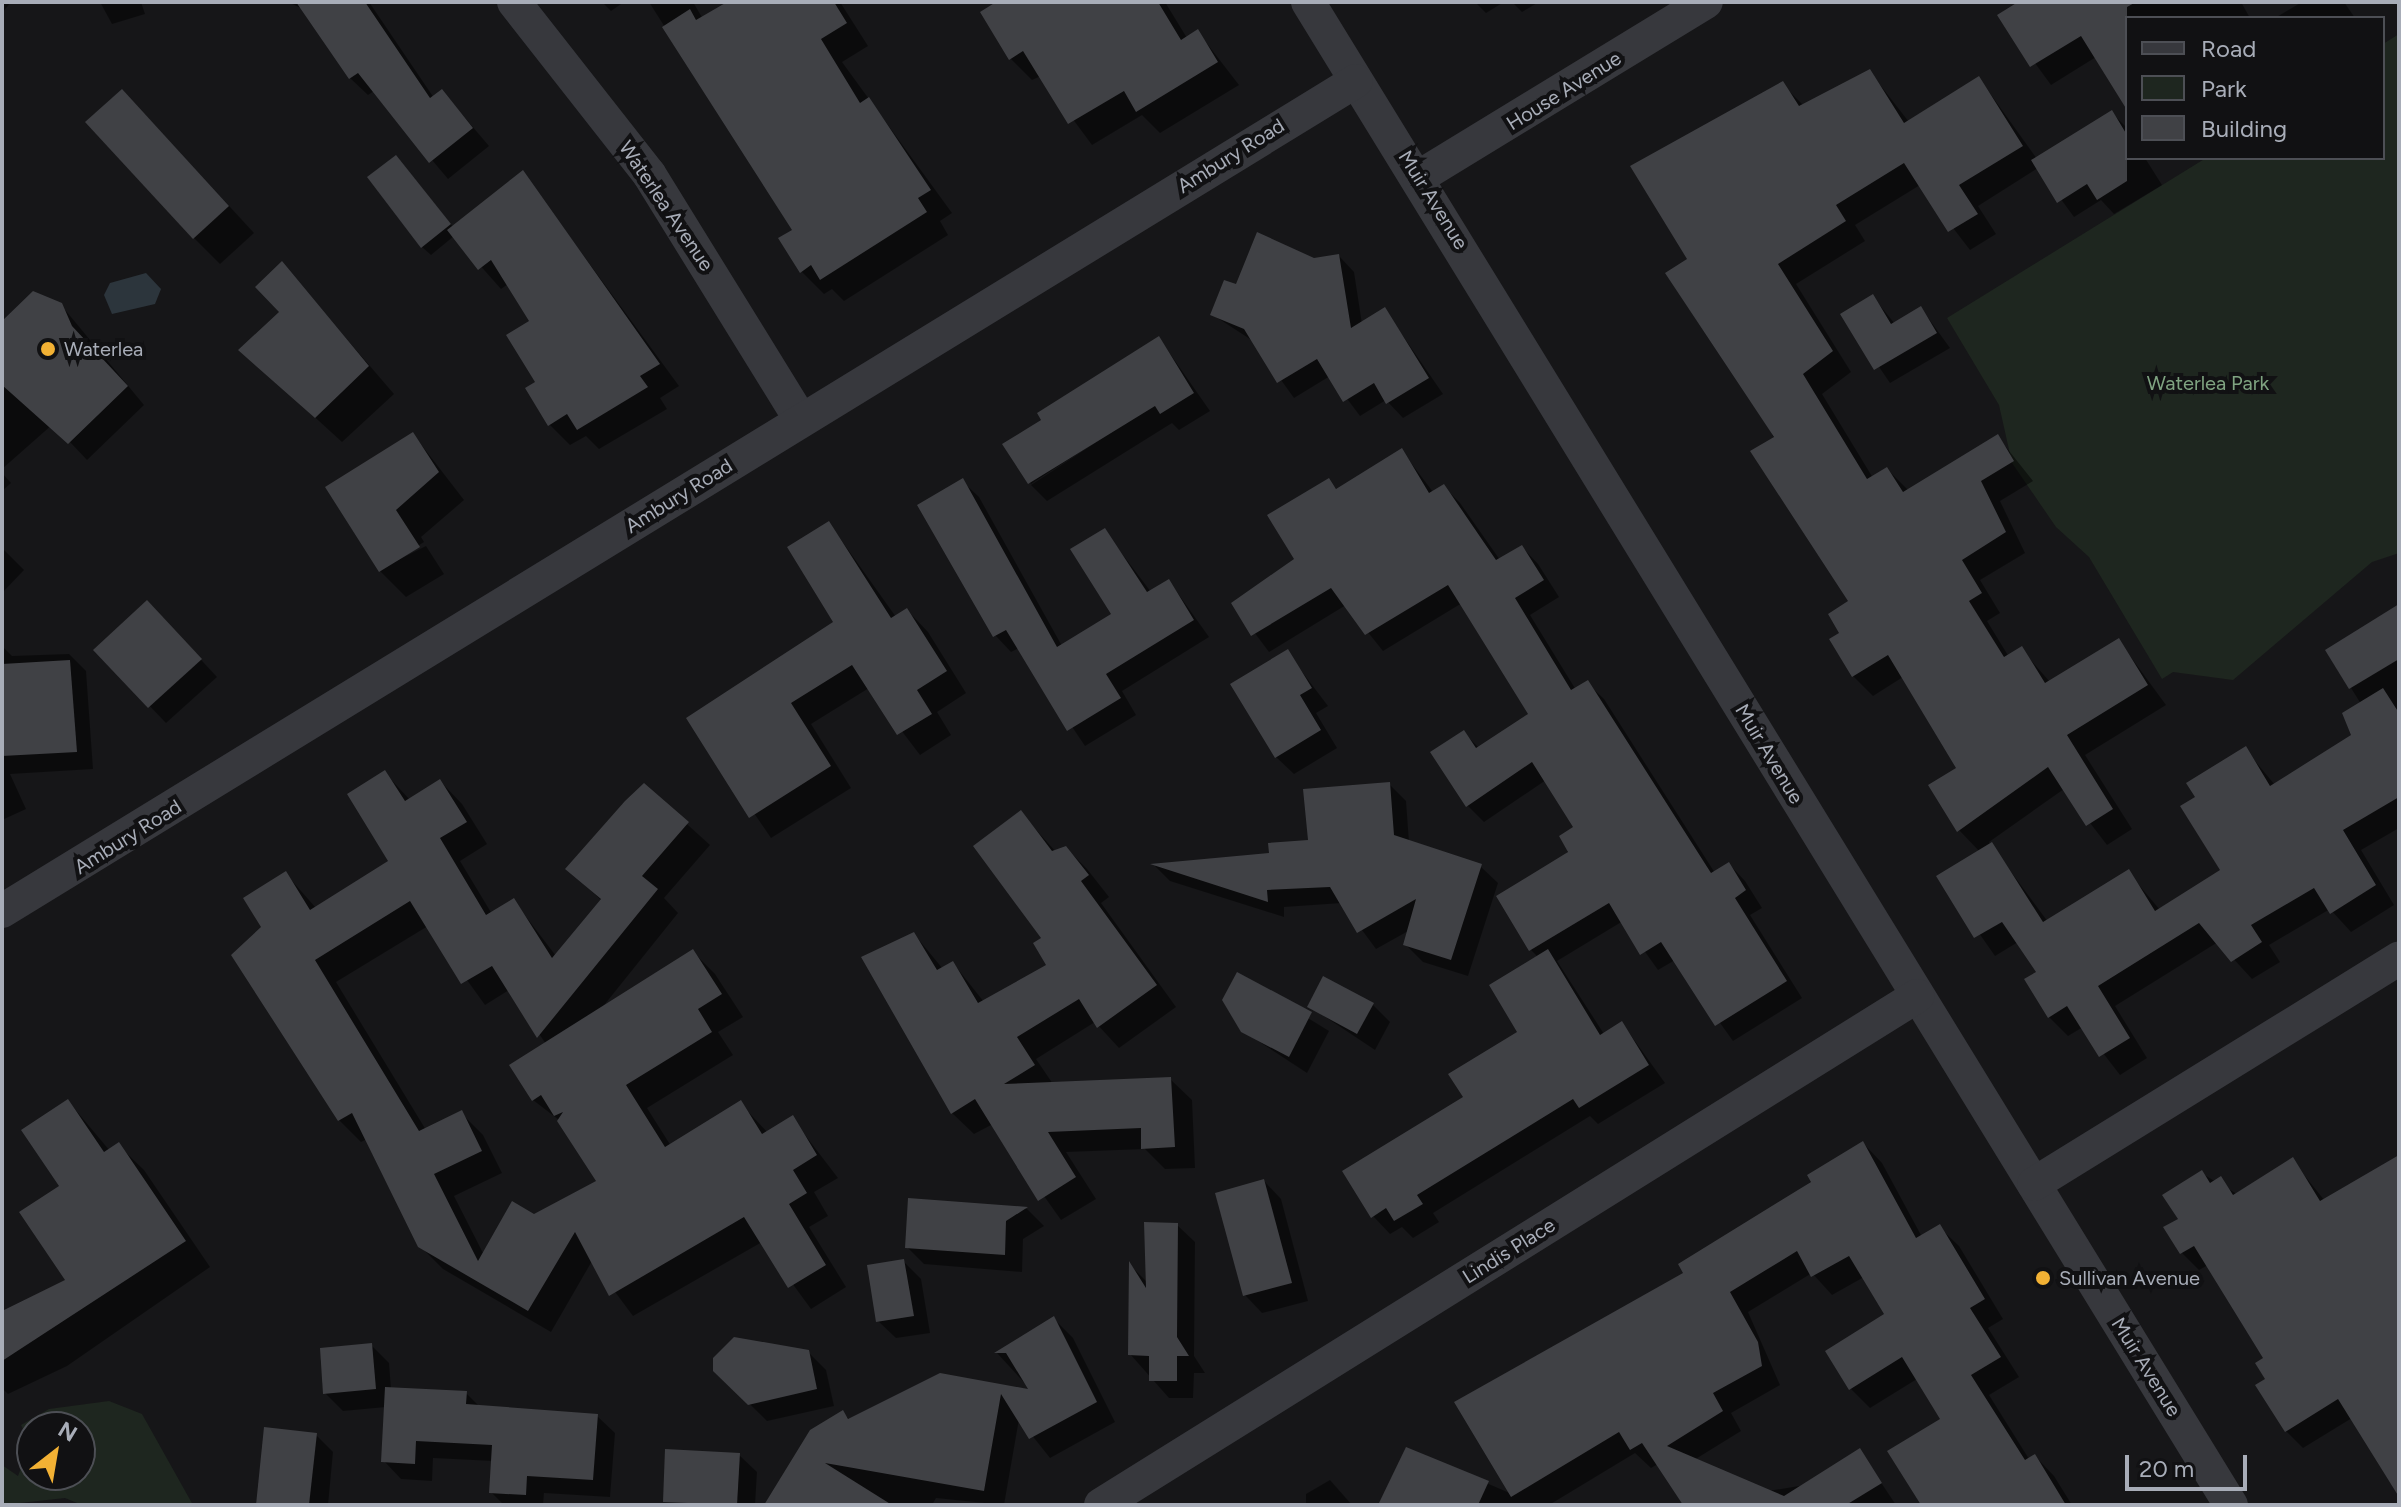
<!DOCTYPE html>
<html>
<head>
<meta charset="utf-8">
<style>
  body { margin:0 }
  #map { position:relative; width:2401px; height:1507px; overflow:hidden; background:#161618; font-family:Figtree,sans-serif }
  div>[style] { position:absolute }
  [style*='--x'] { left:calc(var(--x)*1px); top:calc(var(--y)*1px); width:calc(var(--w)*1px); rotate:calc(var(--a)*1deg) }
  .green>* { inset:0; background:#1e261f }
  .water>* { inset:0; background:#2c353c }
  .shadow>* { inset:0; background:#0007 }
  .building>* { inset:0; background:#404145 }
  .street>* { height:34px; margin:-17px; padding:0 17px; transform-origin:17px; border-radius:17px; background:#37383d }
  .dots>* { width:22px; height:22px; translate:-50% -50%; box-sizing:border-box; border:4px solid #111113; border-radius:50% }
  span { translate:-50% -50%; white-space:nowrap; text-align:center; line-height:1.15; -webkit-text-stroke:8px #111113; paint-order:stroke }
  .street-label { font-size:20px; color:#a8adb8 }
  .poi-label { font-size:20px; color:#a8adb8 }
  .left { translate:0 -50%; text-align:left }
  .park-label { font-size:20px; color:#7fa381 }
  .frame { position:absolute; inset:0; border:4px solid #a8adb8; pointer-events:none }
  .legend { position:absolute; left:2125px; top:16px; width:260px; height:144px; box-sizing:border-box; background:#111113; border:2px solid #4d4f55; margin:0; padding:10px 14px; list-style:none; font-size:24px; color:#a8adb8 }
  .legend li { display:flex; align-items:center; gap:16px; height:40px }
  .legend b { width:40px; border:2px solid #4d4f55 }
  .north { position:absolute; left:16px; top:1411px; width:80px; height:80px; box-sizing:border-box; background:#111113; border:2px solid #4d4f55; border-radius:50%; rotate:31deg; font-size:22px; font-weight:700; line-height:32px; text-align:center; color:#a8adb8 }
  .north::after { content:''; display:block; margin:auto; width:28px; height:36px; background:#f2b134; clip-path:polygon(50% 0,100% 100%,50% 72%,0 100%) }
  .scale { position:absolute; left:2125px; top:1455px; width:122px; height:36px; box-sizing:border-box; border:4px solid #a8adb8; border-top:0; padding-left:10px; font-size:24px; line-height:28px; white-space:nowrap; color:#a8adb8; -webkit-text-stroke:6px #111113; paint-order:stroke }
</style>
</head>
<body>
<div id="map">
  <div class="green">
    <i style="clip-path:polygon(2399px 34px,2399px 553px,2372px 562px,2233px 680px,2173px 672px,2162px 679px,2089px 557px,2056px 527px,2012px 463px,1999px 405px,1947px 318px,2206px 158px,2383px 158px,2383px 44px)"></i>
    <i style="clip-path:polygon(evenodd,109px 1401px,142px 1414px,193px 1505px,82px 1505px,65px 1498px,2px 1505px,2px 1465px,18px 1476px,30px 1444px,21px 1425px,49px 1409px,109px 1401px,32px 1427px,80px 1427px,80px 1475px,32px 1475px,32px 1427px)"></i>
  </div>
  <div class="water">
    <i style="clip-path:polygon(146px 273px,161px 289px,155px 304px,112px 314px,104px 295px,110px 283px)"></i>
  </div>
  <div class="shadow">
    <i style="clip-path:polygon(2px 2px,11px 2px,2px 13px)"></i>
    <i style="clip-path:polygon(100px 2px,141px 2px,145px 14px,112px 24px)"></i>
    <i style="clip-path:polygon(288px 2px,369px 2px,434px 98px,442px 91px,489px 146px,448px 179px,374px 91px,368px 95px,350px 78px,303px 9px)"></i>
    <i style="clip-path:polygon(602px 2px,624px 2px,611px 11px)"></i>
    <i style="clip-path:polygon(649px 2px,693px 2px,703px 19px,730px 2px,840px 2px,868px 46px,842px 62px,952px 213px,940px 221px,948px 235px,844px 301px,832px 289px,824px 294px,801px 271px,794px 231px)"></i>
    <i style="clip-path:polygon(1001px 2px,1165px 2px,1187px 38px,1198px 32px,1239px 85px,1160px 133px,1142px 115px,1092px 145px,1041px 76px,1032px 80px,1010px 58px)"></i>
    <i style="clip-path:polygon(1475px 2px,1504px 2px,1486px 13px)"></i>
    <i style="clip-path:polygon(1512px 2px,1539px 2px,1522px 12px)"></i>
    <i style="clip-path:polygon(2022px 2px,2241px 2px,2250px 18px,2127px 18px,2127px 100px,2096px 57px,2051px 85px,2000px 15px)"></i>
    <i style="clip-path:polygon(2302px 2px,2344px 2px,2355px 18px,2275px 18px)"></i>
    <i style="clip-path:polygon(1870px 72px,1909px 122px,1979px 78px,2037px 159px,2112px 113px,2127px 128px,2127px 158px,2145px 158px,2162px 185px,2114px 214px,2101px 200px,2074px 217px,2038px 168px,1978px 206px,1996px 234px,1970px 250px,1920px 185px,1855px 225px,1865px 241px,1796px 284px,1851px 372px,1822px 394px,1873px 478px,1887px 469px,1909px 491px,1998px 437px,2033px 481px,2000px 501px,2025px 553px,1980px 580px,2000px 613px,1987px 621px,2009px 657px,2021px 649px,2050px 682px,2119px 641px,2166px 705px,2085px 755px,2132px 829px,2107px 845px,2064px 789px,1989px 842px,2048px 922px,2128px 872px,2160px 910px,2223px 871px,2198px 797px,2245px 749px,2275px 785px,2353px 736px,2361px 704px,2328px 651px,2399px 615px,2399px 828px,2361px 850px,2394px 905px,2351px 932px,2330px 909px,2269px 945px,2280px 962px,2252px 979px,2218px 942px,2115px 1006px,2147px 1058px,2120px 1075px,2083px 1027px,2068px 1036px,2049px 1017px,2038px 973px,2018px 942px,1995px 956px,1939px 876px,1980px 852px,1959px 830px,1959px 768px,1903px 677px,1873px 696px,1853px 676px,1841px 634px,1851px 602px,1690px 260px,1782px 84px,1804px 106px)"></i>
    <i style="clip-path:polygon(148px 118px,254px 233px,220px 264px,194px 238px)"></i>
    <i style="clip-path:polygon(404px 166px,453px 227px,523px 173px,679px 386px,660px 398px,667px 409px,599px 449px,586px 436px,570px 445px,549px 424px,532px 322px,508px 284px,501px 289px,454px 236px,431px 255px,422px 247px)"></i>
    <i style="clip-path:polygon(1339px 256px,1354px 272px,1362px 324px,1385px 310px,1443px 394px,1403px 418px,1386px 400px,1360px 416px,1330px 376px,1294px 398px,1253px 341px,1213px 315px,1237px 287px)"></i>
    <i style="clip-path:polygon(282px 264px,394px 394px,342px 442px,241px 350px,282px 312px)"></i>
    <i style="clip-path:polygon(1873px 297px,1895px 324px,1921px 308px,1950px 348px,1890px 383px,1843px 314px)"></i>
    <i style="clip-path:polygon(61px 305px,144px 405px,87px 460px,53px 424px,2px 469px,2px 387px,11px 379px,2px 369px,2px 322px)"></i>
    <i style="clip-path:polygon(1159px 338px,1210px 411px,1179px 430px,1172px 423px,1047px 501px,1031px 485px,1162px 399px,1031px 484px,1005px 445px)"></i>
    <i style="clip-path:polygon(413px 434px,464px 500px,421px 537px,424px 542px,384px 567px,426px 546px,444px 574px,406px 597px,380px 571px)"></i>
    <i style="clip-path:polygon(1402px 451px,1433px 492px,1443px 486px,1460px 503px,1500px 560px,1522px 547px,1538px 564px,1559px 597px,1530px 615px,1576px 690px,1587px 683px,1604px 699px,1715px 873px,1729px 864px,1745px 881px,1762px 908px,1750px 915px,1802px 998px,1733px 1041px,1675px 960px,1658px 970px,1623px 921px,1557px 961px,1604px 1034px,1622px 1023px,1665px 1083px,1598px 1124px,1590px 1116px,1433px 1213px,1439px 1222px,1413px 1238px,1402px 1227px,1390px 1234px,1373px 1216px,1520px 1032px,1539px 958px,1531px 950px,1576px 828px,1546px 780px,1484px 822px,1467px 805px,1463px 732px,1479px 748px,1531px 714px,1462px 603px,1383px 651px,1346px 605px,1269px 652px,1233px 604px,1297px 560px,1328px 481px,1338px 490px)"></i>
    <i style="clip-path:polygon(2px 473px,11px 483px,2px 491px)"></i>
    <i style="clip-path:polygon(962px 481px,979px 497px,1062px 646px,1114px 615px,1104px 530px,1151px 592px,1169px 581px,1209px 637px,1122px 691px,1136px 715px,1085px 746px,1019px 648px,1011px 652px,995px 635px)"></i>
    <i style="clip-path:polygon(829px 523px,896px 617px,907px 610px,928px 632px,966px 693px,937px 712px,951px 735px,920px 755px,869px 688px,811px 724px,851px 788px,771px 838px,689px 718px,836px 622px)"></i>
    <i style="clip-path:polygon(2px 548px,24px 570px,2px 593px)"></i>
    <i style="clip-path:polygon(163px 619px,217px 677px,166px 723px,96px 650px)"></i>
    <i style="clip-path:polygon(2px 646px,12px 656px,69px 654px,86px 671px,93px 769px,10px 774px,26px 809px,2px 820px)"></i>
    <i style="clip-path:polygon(1287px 652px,1328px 706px,1316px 713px,1337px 748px,1294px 774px,1276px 757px)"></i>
    <i style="clip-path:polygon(evenodd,385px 773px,410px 800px,440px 781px,462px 804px,487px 844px,460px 861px,492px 914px,514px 901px,556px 956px,602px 901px,568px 869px,645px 786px,710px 845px,664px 898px,678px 913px,601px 1009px,693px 952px,715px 974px,743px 1017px,718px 1032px,733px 1055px,647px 1108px,671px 1146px,740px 1103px,768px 1133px,792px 1118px,838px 1178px,814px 1192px,828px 1216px,809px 1227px,846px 1287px,811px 1309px,762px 1242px,633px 1316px,592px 1261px,551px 1332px,443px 1269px,420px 1246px,367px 1139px,361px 1142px,339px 1120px,264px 927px,286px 874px,316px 908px,391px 862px,385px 773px,428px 926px,485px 1005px,509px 990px,546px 1044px,533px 1100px,559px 1120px,599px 1181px,484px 1255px,454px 1196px,502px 1173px,483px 1135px,461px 1113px,426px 1130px,336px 982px,428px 926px)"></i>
    <i style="clip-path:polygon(1389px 784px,1406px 801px,1409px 842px,1480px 866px,1498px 883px,1468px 976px,1423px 962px,1405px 944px,1410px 930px,1376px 949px,1342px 903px,1284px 907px,1284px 917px,1170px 881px,1155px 866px,1271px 855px,1310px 842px)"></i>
    <i style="clip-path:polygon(1021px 813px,1056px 852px,1066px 848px,1087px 869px,1109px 897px,1101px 903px,1176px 1007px,1119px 1048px,1095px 1022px,1036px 1059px,1053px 1084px,1170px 1079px,1192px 1100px,1195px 1168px,1165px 1169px,1145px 1149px,1066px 1152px,1096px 1199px,1061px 1220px,993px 1124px,974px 1134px,952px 1113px,914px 934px,943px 969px,953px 963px,984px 1002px,1049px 965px)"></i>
    <i style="clip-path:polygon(1238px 975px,1329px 1031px,1307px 1073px,1243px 1031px)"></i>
    <i style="clip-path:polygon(1372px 1004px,1390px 1022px,1375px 1050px,1309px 1006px)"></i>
    <i style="clip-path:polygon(68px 1101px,110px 1151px,118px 1145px,144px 1170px,210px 1267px,67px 1366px,8px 1394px,2px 1388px,2px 1313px,68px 1281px,61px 1186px)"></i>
    <i style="clip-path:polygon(1863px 1143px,1882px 1163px,1922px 1237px,1939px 1227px,1959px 1246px,2003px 1319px,1988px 1328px,2019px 1377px,1989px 1395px,2029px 1459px,2035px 1456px,2054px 1476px,2072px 1505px,1948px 1505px,1942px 1420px,1917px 1379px,1870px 1408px,1851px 1389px,1887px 1314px,1864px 1277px,1832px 1295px,1812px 1273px,1748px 1312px,1780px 1385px,1731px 1413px,1741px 1431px,1694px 1460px,1768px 1491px,1805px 1485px,1860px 1451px,1896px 1505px,1686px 1505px,1658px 1464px,1651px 1468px,1635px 1453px,1549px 1505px,1396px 1505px,1407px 1449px,1512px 1494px,1686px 1274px)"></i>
    <i style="clip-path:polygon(2399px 1158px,2399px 1489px,2352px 1418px,2303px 1448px,2286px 1431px,2266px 1359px,2208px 1265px,2199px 1270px,2182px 1253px,2181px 1220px,2201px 1173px,2237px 1194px,2292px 1160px,2325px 1201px)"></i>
    <i style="clip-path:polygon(1264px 1181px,1281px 1199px,1308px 1301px,1262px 1313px,1245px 1295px)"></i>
    <i style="clip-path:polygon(910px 1200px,1027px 1209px,1044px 1226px,1023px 1239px,1022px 1272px,924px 1264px,907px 1247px)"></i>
    <i style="clip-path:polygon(1177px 1225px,1195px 1242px,1194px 1356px,1205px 1373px,1194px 1373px,1193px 1398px,1169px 1398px,1130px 1354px,1131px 1266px,1148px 1283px)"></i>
    <i style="clip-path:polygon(903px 1261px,921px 1279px,930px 1333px,896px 1338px,878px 1321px)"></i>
    <i style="clip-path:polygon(1053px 1318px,1073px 1338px,1115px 1422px,1050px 1458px,1019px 1419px,1004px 1505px,936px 1498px,932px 1505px,783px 1505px,843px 1413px,851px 1421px,940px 1375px,1032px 1391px,997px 1353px)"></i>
    <i style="clip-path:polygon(371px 1345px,389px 1363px,391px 1389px,466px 1393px,480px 1407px,597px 1416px,615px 1433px,610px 1497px,544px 1493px,543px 1505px,504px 1505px,491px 1492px,493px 1461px,433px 1458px,432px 1481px,401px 1479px,384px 1461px,386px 1407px,343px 1411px,325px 1393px)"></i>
    <i style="clip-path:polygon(808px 1352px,826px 1370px,834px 1406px,767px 1421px,715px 1370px)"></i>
    <i style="clip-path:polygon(316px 1435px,333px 1452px,328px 1505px,258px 1505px)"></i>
    <i style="clip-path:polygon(739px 1455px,757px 1472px,755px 1505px,665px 1501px)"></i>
    <i style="clip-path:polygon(1330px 1480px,1352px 1505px,1306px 1505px,1306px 1494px)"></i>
  </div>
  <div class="building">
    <i style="clip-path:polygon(296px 2px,365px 2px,430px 98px,442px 89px,473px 128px,429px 163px,358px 73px,349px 79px)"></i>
    <i style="clip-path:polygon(727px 2px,834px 2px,847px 23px,821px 39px,860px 103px,869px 97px,931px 190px,918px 198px,927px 212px,820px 280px,811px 265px,800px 273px,778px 238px,792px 230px,662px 27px,690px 9px,696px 20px)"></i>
    <i style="clip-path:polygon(996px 2px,1158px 2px,1181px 40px,1198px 29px,1218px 62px,1136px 112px,1124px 91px,1068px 124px,1023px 51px,1009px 60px,980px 12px)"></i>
    <i style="clip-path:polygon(2018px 2px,2136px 2px,2127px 7px,2127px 110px,2081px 36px,2030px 67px,1997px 15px)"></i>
    <i style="clip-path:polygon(1870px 69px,1904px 123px,1979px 76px,2023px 146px,1959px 185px,1978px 214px,1948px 232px,1904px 163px,1836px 205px,1846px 221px,1778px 264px,1833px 351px,1803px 374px,1867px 479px,1887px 467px,1903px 492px,1998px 434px,2014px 461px,1981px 481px,2006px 532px,1962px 560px,1982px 593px,1969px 601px,2004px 657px,2022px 646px,2045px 683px,2119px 638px,2148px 685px,2067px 735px,2113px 809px,2086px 826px,2048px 767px,1957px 832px,1928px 785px,1956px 768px,1888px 655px,1852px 677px,1829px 639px,1839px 633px,1828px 614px,1848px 601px,1750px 451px,1774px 437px,1665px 273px,1687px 259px,1630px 166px,1783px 81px,1799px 106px)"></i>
    <i style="clip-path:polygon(122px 89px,229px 206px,193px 239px,85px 122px)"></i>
    <i style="clip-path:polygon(2112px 110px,2127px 135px,2127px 181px,2097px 200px,2087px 184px,2057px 203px,2031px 160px)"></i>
    <i style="clip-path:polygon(396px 155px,451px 224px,421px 248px,367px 177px)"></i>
    <i style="clip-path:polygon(523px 170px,660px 364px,640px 376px,648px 387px,577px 430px,567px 414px,548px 426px,525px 388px,535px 382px,506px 335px,529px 321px,491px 260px,478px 270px,447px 230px)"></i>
    <i style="clip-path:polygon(1257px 232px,1314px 258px,1339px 254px,1351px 328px,1385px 307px,1429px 378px,1386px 404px,1374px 383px,1343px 402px,1317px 359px,1277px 383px,1244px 329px,1210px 315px,1224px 280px,1236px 284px)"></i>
    <i style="clip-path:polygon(282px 261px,369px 366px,315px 418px,238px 350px,279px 312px,255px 287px)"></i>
    <i style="clip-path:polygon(33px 291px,62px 303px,72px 326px,128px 386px,68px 444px,2px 385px,2px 321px)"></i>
    <i style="clip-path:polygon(1873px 294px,1891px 324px,1921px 306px,1937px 333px,1874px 370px,1840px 314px)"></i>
    <i style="clip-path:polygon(1159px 336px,1194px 393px,1160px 414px,1155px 406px,1028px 484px,1002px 444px,1041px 420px,1037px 413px)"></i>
    <i style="clip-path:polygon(413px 432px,439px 472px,396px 510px,420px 547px,379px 572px,325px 487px)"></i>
    <i style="clip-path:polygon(1402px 448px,1429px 493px,1444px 484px,1496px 560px,1522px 545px,1544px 580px,1515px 598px,1571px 690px,1588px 680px,1711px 873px,1729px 862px,1746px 890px,1735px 898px,1787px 981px,1715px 1026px,1661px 942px,1640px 955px,1609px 903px,1529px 951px,1496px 896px,1568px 852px,1559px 836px,1573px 827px,1532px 762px,1466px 807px,1430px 752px,1464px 730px,1476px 748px,1528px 714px,1448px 585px,1365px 635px,1331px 588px,1251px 636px,1231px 603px,1294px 559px,1267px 515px,1329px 478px,1336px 489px)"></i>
    <i style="clip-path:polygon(963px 478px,1057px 647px,1111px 614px,1070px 549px,1105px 528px,1147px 592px,1169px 579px,1194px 620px,1106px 674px,1121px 698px,1067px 731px,1006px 630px,993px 637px,917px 505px)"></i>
    <i style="clip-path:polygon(829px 521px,891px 618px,907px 608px,947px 671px,917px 690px,932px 714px,897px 735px,852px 665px,791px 703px,831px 766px,749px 818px,686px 718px,833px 622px,787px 547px)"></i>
    <i style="clip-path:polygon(147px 600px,202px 659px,148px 708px,93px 650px)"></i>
    <i style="clip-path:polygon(2399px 604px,2399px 659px,2349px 689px,2325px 650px)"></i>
    <i style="clip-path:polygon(1288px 649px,1312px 688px,1300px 695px,1321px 730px,1275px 758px,1230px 684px)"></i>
    <i style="clip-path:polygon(70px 660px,77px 752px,2px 756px,2px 664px)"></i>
    <i style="clip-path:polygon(2383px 688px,2399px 713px,2399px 797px,2343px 830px,2376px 885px,2330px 914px,2314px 888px,2251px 925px,2262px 942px,2231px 962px,2199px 923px,2098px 986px,2130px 1038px,2099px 1057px,2067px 1006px,2048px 1018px,2024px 979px,2036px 972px,2002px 922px,1974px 938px,1936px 876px,1992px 842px,2043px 922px,2129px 869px,2155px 911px,2220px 870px,2180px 806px,2195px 797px,2186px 783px,2246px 746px,2270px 786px,2351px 735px,2342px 713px)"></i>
    <i style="clip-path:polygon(385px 770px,405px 801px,440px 779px,467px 822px,440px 838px,486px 915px,514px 898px,552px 958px,601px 899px,565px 869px,625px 801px,644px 783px,689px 822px,642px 876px,658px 889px,537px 1038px,492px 966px,461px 984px,410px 901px,315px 960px,419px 1131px,462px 1110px,482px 1151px,434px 1174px,478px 1261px,512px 1201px,534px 1214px,596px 1181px,557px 1121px,563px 1112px,554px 1116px,541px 1095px,532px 1101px,509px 1065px,693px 949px,722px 994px,698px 1009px,712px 1032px,626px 1085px,665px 1147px,741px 1100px,762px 1134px,793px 1115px,817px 1155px,793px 1170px,807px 1193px,789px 1204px,826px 1265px,788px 1288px,744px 1217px,609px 1296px,575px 1232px,528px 1311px,418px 1247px,352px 1113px,338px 1121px,231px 955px,261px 927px,243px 898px,286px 871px,310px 910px,388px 861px,347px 794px)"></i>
    <i style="clip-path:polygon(1390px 782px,1394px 835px,1482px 864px,1451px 960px,1403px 945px,1416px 899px,1357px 933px,1330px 887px,1267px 890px,1268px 902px,1150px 864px,1269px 853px,1268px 843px,1308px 840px,1303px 789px)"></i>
    <i style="clip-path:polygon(1021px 810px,1052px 851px,1066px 846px,1089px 875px,1081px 881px,1157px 985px,1097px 1028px,1079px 999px,1017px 1037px,1035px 1065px,1004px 1084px,1171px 1077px,1175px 1147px,1141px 1149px,1141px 1128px,1048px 1132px,1076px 1177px,1038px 1201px,975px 1099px,951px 1114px,861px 957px,914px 932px,937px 970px,953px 961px,978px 1003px,1046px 965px,1033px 943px,1041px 938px,973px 846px)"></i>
    <i style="clip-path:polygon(1548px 949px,1600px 1035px,1622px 1021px,1649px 1065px,1579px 1108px,1573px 1099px,1417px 1195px,1423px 1204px,1394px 1221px,1386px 1208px,1371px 1218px,1342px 1171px,1463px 1097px,1448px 1074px,1517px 1032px,1489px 985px)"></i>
    <i style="clip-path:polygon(1237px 972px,1312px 1012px,1289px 1057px,1241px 1032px,1222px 1000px)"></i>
    <i style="clip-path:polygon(1323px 976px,1374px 1003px,1357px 1034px,1307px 1007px)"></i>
    <i style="clip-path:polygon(68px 1099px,104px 1152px,119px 1142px,186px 1241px,2px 1361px,2px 1311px,65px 1280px,19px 1212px,59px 1186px,21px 1130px)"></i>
    <i style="clip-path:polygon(1863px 1141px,1916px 1238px,1940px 1224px,1985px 1299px,1970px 1308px,2001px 1357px,1971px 1375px,2025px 1460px,2035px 1454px,2066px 1505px,1921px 1505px,1887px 1451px,1940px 1419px,1902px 1357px,1849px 1390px,1825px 1351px,1884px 1314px,1849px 1256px,1811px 1277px,1797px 1251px,1730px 1292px,1758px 1342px,1762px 1366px,1713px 1393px,1723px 1411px,1667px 1446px,1784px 1496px,1860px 1448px,1882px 1483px,1846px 1505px,1683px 1505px,1642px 1443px,1630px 1450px,1619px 1432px,1511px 1497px,1454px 1402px,1683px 1273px,1678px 1264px,1811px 1182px,1807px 1175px)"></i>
    <i style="clip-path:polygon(2399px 1155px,2399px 1497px,2338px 1399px,2285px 1432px,2255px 1385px,2265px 1379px,2255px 1363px,2263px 1358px,2194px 1246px,2180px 1254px,2163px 1227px,2178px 1219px,2162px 1195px,2202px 1170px,2210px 1183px,2221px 1176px,2233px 1195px,2293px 1157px,2320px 1201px)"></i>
    <i style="clip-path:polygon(1264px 1179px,1292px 1283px,1243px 1296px,1215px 1193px)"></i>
    <i style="clip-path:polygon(908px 1198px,1028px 1207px,1006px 1221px,1005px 1255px,905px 1248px)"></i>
    <i style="clip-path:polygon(1144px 1222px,1178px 1223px,1177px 1337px,1189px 1356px,1177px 1356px,1177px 1381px,1149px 1381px,1149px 1356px,1128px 1355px,1129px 1261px,1146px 1288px)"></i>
    <i style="clip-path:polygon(904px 1259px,914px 1316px,876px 1322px,867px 1265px)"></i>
    <i style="clip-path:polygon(1054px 1316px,1097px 1402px,1029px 1439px,1001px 1394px,984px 1491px,825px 1463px,892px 1505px,764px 1505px,810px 1430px,843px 1410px,848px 1419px,940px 1373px,1028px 1389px,1006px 1353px,994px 1353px)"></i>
    <i style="clip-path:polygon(734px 1337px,809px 1350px,817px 1389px,748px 1405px,713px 1371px,713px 1358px)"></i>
    <i style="clip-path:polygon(372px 1343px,376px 1389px,323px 1394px,320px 1348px)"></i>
    <i style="clip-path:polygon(385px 1387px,467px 1391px,466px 1404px,598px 1414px,593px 1480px,527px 1476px,526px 1495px,489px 1493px,492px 1445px,416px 1441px,415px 1464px,381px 1462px)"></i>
    <i style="clip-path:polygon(264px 1427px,317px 1433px,309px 1505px,256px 1505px)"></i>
    <i style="clip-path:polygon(1406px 1447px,1489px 1481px,1478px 1505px,1378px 1505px)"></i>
    <i style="clip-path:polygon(665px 1449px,740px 1453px,737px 1505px,663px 1502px)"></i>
  </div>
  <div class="street">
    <i style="--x:514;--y:2;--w:219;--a:51.9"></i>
    <i style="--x:649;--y:174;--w:289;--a:58.3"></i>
    <i style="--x:1308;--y:2;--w:1764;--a:58.45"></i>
    <i style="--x:1419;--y:177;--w:336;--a:-31.4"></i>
    <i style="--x:2;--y:911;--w:1588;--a:-31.51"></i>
    <i style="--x:2034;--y:1184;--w:429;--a:-31.7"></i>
    <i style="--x:1101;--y:1505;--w:962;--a:-31.95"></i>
  </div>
  <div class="dots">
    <i style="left:48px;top:349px;background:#f2b134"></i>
    <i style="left:2043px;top:1278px;background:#f2b134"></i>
  </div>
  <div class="street-label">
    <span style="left:1564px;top:91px;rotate:-32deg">House Avenue</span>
    <span style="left:1231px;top:156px;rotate:-32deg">Ambury Road</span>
    <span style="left:1433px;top:200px;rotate:58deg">Muir Avenue</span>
    <span style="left:666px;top:206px;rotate:56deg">Waterlea Avenue</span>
    <span style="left:679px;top:496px;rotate:-32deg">Ambury Road</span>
    <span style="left:1769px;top:754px;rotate:59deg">Muir Avenue</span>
    <span style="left:128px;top:837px;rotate:-32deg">Ambury Road</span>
    <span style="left:1509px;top:1251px;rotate:-32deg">Lindis Place</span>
    <span style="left:2146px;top:1367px;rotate:58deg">Muir Avenue</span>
  </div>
  <div class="poi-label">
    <span class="left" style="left:64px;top:349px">Waterlea</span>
    <span class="left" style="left:2059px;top:1278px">Sullivan Avenue</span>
  </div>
  <div class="park-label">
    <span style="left:2208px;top:383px">Waterlea Park</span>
  </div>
  <div class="frame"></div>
  <ul class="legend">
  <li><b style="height:10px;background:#37383d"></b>Road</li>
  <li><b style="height:22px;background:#1e261f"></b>Park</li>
  <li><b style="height:22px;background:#404145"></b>Building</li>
  </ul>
  <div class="north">N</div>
  <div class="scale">20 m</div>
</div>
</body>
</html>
